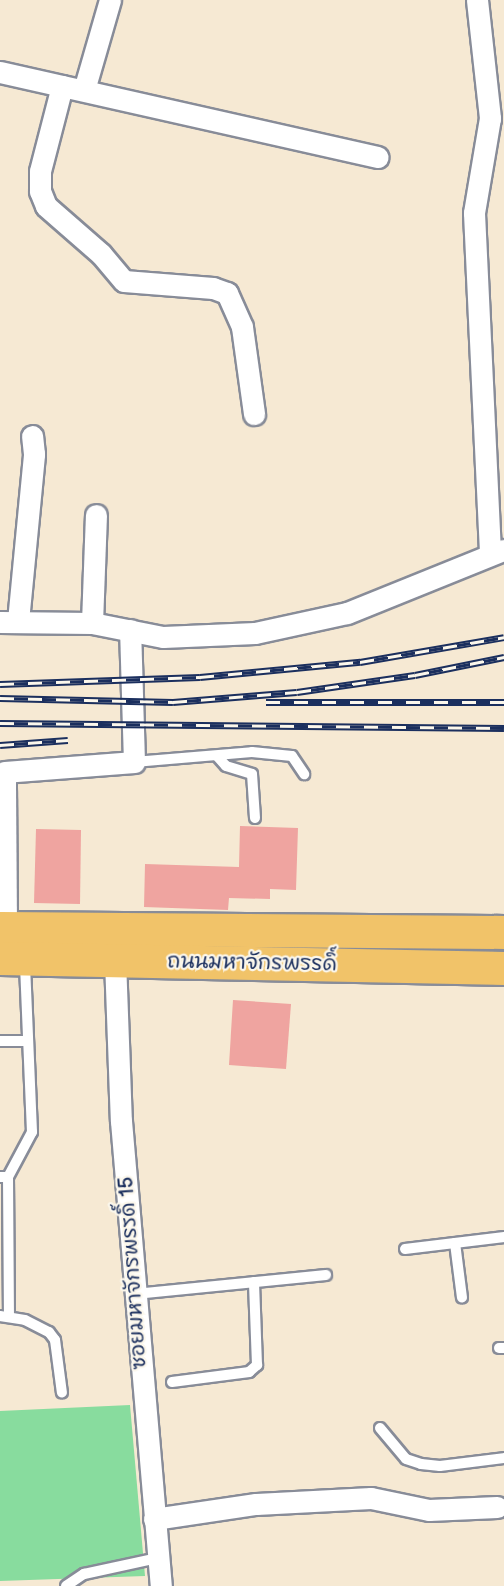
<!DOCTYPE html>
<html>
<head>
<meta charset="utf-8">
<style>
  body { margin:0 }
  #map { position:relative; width:504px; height:1586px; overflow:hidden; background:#f6e9d3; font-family:"Balsamiq Sans","Playpen Sans Thai",sans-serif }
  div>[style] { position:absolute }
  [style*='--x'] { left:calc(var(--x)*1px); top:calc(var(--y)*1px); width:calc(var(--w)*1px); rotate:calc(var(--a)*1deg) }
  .green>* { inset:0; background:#88dc9e }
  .building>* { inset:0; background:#efa4a0 }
  .roads { filter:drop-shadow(2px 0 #888c98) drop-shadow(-2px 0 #888c98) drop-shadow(0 2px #888c98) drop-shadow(0 -2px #888c98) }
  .service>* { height:10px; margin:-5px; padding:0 5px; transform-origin:5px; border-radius:5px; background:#fff }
  .minor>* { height:21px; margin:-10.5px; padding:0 10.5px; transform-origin:10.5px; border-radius:10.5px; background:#fff }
  .primary>* { height:33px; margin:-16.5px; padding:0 16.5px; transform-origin:16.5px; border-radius:16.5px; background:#f1c369 }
  .rail>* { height:7px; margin-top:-3.5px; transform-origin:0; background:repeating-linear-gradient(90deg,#fbf7ec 0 14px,#1b2f5e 0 28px); box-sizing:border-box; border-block:2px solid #1b2f5e }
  span { translate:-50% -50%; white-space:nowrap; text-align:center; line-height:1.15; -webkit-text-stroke:4.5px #fbf7ec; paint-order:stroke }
  .street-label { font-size:21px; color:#1b2f5e }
</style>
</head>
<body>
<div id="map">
  <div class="green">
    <i style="clip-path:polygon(130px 1405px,145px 1576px,0 1581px,0 1411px)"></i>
  </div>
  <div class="building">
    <i style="clip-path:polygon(240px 826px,298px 828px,296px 890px,270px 889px,270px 899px,229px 898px,228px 910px,144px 907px,145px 864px,239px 867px)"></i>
    <i style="clip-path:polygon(36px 829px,81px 830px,80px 904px,34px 903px)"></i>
    <i style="clip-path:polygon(233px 1000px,291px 1004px,286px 1069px,229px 1065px)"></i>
  </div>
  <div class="roads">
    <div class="service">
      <i style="--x:217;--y:756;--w:13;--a:48"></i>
      <i style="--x:226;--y:766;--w:27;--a:17"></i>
      <i style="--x:252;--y:774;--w:44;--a:86.1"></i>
      <i style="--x:134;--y:762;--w:118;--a:-4.8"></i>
      <i style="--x:252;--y:752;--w:40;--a:5.7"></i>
      <i style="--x:292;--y:756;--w:22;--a:56"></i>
      <i style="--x:0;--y:1041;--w:25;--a:0"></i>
      <i style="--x:0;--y:1177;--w:8;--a:0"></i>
      <i style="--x:8;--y:1177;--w:139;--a:89.6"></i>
      <i style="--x:8;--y:1177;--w:51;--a:-61.9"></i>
      <i style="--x:32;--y:1132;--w:170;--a:-92.4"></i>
      <i style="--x:455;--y:1243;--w:55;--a:82.7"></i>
      <i style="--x:405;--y:1249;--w:100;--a:-6.9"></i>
      <i style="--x:135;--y:1294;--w:192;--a:-5.7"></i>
      <i style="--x:0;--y:1316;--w:25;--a:9"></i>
      <i style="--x:25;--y:1320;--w:27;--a:27"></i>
      <i style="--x:49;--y:1332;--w:10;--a:53"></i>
      <i style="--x:55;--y:1340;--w:53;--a:82.5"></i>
      <i style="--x:499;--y:1348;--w:5;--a:0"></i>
      <i style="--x:172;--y:1382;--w:78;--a:-7.4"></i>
      <i style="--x:249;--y:1372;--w:11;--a:-41"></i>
      <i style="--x:257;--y:1365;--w:83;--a:-92.1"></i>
      <i style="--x:380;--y:1428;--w:40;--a:50"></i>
      <i style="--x:406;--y:1459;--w:16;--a:18"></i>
      <i style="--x:421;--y:1464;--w:19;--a:6"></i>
      <i style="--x:440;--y:1466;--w:64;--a:-7.1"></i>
      <i style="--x:66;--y:1586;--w:22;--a:-34"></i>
      <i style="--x:84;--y:1574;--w:76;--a:-12.2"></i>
    </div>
    <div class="minor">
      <i style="--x:477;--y:0;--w:119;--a:83.7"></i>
      <i style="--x:490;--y:118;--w:96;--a:99.6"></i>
      <i style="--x:474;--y:213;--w:341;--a:87.3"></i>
      <i style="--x:0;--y:72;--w:387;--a:12.7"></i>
      <i style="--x:62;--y:86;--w:88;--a:104.5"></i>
      <i style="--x:40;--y:171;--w:20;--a:90"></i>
      <i style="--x:40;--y:191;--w:16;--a:68"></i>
      <i style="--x:46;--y:206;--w:73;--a:41.1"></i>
      <i style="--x:101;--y:254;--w:35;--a:50"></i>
      <i style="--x:124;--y:281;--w:89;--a:4.5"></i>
      <i style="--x:213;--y:288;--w:15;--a:20"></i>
      <i style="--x:227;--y:293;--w:37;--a:66"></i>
      <i style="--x:242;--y:327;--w:88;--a:82.1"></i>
      <i style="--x:84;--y:90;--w:94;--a:-73.9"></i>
      <i style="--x:18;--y:621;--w:168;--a:-84.5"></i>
      <i style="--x:34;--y:454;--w:18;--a:-96"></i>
      <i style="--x:0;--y:622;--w:92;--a:0.6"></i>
      <i style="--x:92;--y:623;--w:72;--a:11.2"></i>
      <i style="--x:163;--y:637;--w:92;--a:-2.5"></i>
      <i style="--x:255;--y:633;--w:94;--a:-12.3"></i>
      <i style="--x:347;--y:613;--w:168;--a:-22"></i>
      <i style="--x:92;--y:623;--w:108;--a:-87.9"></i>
      <i style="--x:6;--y:928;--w:156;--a:-90.4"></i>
      <i style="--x:5;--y:772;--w:129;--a:-4.4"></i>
      <i style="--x:134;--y:762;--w:132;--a:-91.7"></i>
      <i style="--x:115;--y:960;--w:161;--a:87.9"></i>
      <i style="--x:121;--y:1121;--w:467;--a:85.1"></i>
      <i style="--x:154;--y:1519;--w:103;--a:-8.4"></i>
      <i style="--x:256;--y:1504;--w:115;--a:-3"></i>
      <i style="--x:371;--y:1498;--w:59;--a:11.7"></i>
      <i style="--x:429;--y:1510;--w:68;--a:-2.5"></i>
    </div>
    <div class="primary">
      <i style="--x:0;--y:928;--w:504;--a:0.45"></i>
      <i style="--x:0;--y:958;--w:504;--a:1.14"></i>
    </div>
  </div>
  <div class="rail">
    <i style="--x:0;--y:684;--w:200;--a:-2"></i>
    <i style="--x:200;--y:677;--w:161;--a:-5.4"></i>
    <i style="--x:360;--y:662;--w:146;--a:-9.8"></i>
    <i style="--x:0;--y:698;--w:173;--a:1.3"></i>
    <i style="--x:173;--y:702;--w:124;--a:-4.6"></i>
    <i style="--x:297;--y:692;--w:119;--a:-8.2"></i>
    <i style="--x:415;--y:675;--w:91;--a:-11.4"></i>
    <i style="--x:266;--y:702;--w:238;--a:0"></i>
    <i style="--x:0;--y:723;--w:504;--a:0.57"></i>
    <i style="--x:0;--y:745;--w:68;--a:-4.2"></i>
  </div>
  <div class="street-label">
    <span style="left:252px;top:963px;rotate:1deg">ถนนมหาจักรพรรดิ์</span>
    <span style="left:133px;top:1273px;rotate:-94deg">ซอยมหาจักรพรรดิ์ 15</span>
  </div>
</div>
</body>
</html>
